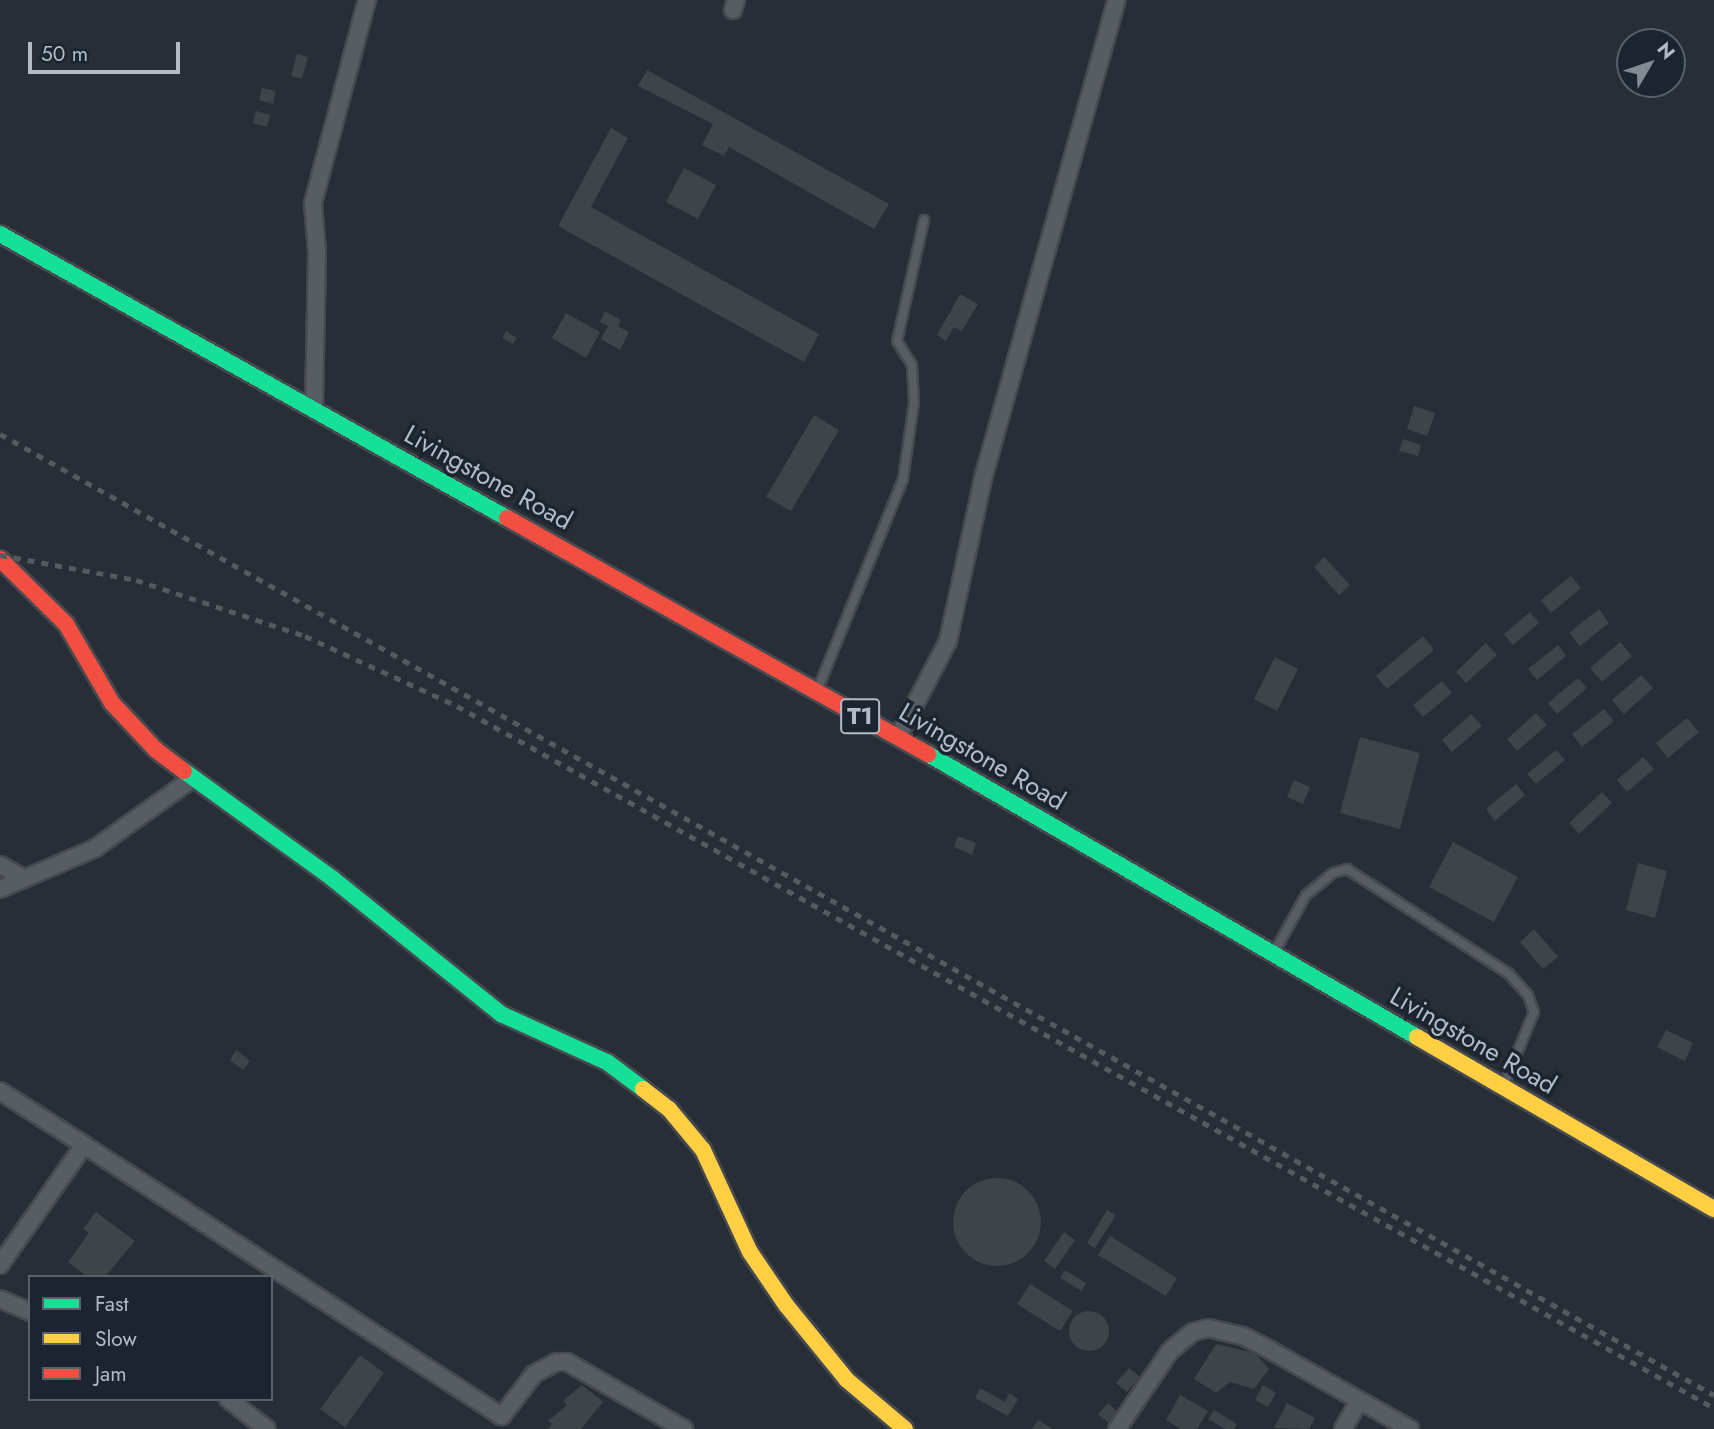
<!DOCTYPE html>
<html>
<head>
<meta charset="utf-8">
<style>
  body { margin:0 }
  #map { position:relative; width:1714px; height:1429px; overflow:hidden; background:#282e35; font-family:Jost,sans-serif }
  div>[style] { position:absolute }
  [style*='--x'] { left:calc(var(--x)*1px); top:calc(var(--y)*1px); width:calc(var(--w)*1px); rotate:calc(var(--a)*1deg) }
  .building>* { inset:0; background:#3f444a }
  .round { border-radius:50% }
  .roads { filter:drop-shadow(2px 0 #464a50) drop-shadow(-2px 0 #464a50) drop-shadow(0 2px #464a50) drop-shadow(0 -2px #464a50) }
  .lane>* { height:8px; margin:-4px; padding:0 4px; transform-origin:4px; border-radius:4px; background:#585c63 }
  .street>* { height:16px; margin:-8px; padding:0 8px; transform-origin:8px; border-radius:8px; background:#585c63 }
  .fast>* { height:16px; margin:-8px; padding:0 8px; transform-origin:8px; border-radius:8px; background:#16e098 }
  .slow>* { height:16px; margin:-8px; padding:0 8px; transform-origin:8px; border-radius:8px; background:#ffcf43 }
  .jam>* { height:16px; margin:-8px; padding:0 8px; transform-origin:8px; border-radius:8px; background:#f24e42 }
  .rail>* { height:5px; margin-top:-2.5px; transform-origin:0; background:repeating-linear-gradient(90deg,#575b60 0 7px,transparent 0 14px) }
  span { translate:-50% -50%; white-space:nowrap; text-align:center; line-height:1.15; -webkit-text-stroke:7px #1c252f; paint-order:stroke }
  .shield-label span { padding:2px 5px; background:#1c252f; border:2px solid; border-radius:5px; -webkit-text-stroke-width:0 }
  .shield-label { font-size:24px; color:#b2bbc6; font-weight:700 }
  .street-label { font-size:26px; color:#b2bbc6 }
  .legend { position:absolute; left:28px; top:1275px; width:245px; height:126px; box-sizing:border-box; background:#1c252f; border:2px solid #58616b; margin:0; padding:9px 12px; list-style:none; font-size:21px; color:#b2bbc6 }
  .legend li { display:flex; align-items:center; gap:14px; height:35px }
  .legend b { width:35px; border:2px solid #58616b }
  .north { position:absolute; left:1616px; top:28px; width:70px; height:70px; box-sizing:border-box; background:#1c252f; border:2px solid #58616b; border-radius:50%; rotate:51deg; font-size:19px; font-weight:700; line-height:28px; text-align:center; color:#b2bbc6 }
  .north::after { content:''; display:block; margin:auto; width:24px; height:32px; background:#828a93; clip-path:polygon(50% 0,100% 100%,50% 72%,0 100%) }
  .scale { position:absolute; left:28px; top:42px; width:152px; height:32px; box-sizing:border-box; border:4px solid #b2bbc6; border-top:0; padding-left:9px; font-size:21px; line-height:24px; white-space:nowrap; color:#b2bbc6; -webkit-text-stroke:5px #1c252f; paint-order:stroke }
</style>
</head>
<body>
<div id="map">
  <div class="building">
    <i style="clip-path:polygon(297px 54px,308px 57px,302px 79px,291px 76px)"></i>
    <i style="clip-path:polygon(647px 70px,889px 204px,874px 229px,729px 147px,724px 156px,702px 145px,713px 124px,638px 86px)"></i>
    <i style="clip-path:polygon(262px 88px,276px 91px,273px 104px,259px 100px)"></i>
    <i style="clip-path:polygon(256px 111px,270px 115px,267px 127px,253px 123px)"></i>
    <i style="clip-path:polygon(611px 128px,628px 138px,591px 207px,819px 334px,804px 362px,558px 226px)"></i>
    <i style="clip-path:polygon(684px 168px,716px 185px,698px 219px,666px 202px)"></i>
    <i style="clip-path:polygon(960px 294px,978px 304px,962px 331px,954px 327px,946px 341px,937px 335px)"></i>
    <i style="clip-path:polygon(605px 311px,621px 320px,618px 326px,629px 332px,620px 350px,601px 339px,608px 326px,600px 322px)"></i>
    <i style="clip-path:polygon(566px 313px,600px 332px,586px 358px,552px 338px)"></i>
    <i style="clip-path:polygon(506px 331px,517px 338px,513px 344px,502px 338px)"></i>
    <i style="clip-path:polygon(1414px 406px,1435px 413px,1427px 436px,1407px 429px)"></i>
    <i style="clip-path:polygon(814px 415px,839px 430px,791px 511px,766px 497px)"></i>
    <i style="clip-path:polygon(1403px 439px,1421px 445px,1418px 456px,1399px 451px)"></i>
    <i style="clip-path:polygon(1324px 557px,1350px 585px,1339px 595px,1314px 567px)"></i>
    <i style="clip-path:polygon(1571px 576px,1581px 588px,1551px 613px,1541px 600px)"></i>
    <i style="clip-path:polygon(1599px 609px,1609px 623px,1580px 646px,1569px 633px)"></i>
    <i style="clip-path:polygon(1530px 612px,1539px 623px,1513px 645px,1504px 634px)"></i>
    <i style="clip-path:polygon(1423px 636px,1434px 650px,1387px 689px,1376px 676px)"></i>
    <i style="clip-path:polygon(1620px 642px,1632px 656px,1602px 682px,1590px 668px)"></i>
    <i style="clip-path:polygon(1486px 643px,1497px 655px,1466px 683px,1456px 672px)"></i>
    <i style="clip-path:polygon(1558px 645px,1566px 656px,1537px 680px,1528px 669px)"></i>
    <i style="clip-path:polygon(1275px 657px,1298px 669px,1277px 711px,1254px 699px)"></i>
    <i style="clip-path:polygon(1641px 675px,1653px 688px,1624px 714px,1612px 700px)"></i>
    <i style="clip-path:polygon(1578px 678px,1587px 688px,1557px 714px,1548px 703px)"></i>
    <i style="clip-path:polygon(1442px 681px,1452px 693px,1423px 717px,1413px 705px)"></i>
    <i style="clip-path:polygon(1604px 709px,1614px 721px,1582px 747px,1572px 734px)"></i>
    <i style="clip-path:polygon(1536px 713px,1547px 725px,1517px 751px,1507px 739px)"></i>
    <i style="clip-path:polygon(1471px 714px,1482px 726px,1452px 752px,1442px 740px)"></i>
    <i style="clip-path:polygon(1687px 718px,1699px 732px,1668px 758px,1656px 743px)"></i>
    <i style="clip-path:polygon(1360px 737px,1420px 753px,1400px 829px,1340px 813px)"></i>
    <i style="clip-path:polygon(1556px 750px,1565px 760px,1536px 784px,1527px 774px)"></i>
    <i style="clip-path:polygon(1643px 757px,1654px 769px,1627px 792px,1617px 780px)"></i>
    <i style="clip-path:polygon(1294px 780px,1310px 787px,1303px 804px,1287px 797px)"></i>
    <i style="clip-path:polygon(1516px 784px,1525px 795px,1495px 821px,1486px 809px)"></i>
    <i style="clip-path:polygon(1602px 792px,1612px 803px,1579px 834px,1569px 823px)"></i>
    <i style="clip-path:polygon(958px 836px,976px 843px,972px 855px,954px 847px)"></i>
    <i style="clip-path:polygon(1453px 842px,1518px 877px,1494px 922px,1429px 887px)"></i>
    <i style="clip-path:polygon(1638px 863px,1667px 871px,1655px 918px,1626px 910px)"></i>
    <i style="clip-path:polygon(1534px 929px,1558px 957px,1543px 969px,1520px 942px)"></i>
    <i style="clip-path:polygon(1666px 1030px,1693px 1043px,1685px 1061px,1657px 1047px)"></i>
    <i style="clip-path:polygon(236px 1050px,250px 1061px,243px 1070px,230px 1060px)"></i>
    <i class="round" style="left:953px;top:1178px;width:88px;height:88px"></i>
    <i style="clip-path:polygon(1107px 1210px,1116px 1215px,1095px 1248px,1087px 1243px)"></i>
    <i style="clip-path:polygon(96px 1212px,135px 1241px,105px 1277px,88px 1277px,68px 1262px,89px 1233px,83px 1229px)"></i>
    <i style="clip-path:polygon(1064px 1232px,1075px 1240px,1055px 1269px,1044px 1261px)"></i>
    <i style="clip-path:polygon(1110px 1236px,1177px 1278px,1166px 1296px,1098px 1255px)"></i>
    <i style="clip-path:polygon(1065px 1270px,1086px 1283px,1082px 1291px,1060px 1278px)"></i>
    <i style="clip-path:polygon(1030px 1284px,1073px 1311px,1060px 1331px,1017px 1304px)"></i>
    <i class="round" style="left:1069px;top:1311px;width:40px;height:40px"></i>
    <i style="clip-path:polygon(1216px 1344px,1255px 1353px,1269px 1369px,1254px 1389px,1230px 1382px,1216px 1393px,1194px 1379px)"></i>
    <i style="clip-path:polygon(360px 1355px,384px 1373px,345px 1427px,320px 1409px)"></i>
    <i style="clip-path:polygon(1129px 1368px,1140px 1377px,1127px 1392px,1116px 1383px)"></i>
    <i style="clip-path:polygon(582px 1385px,603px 1402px,581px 1429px,548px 1429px,552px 1424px,548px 1421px,567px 1405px,563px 1401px)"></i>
    <i style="clip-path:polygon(1263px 1385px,1276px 1393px,1268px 1407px,1255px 1400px)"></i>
    <i style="clip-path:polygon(980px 1388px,1005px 1402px,1009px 1393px,1018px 1399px,1008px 1416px,975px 1398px)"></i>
    <i style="clip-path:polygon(1180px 1395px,1208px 1411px,1197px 1429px,1181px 1429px,1166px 1420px)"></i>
    <i style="clip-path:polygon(1108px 1403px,1119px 1413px,1110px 1424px,1098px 1414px)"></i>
    <i style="clip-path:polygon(1287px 1403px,1315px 1418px,1309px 1429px,1274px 1428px)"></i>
    <i style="clip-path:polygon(1214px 1410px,1237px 1424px,1234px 1429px,1225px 1429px,1208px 1419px)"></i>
    <i style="clip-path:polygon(1038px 1420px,1053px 1429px,1032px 1429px)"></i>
  </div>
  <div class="roads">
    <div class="lane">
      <i style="--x:819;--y:686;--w:223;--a:-67.9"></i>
      <i style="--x:903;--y:479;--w:77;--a:-81.8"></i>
      <i style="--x:914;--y:403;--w:38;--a:-93"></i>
      <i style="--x:912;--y:365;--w:28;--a:-122"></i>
      <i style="--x:897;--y:341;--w:124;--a:-77.4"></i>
      <i style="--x:1276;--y:949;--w:62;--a:-60.9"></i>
      <i style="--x:1306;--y:895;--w:35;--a:-39"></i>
      <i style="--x:1333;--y:873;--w:15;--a:-16"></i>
      <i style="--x:1347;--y:869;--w:193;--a:32.9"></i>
      <i style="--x:1509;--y:974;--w:28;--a:48"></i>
      <i style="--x:1528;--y:995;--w:18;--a:71"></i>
      <i style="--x:1534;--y:1012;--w:74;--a:112.4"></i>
    </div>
    <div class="street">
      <i style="--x:733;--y:10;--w:10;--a:-73"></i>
      <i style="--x:314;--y:409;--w:157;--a:-88.9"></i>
      <i style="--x:317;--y:252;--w:49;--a:-94.7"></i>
      <i style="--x:313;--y:203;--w:210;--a:-75.1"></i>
      <i style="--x:898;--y:737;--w:108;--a:-62.5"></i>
      <i style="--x:948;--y:641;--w:170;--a:-77.8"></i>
      <i style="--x:984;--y:475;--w:493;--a:-74.4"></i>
      <i style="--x:0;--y:865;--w:28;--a:30"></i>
      <i style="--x:0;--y:889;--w:102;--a:-23.1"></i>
      <i style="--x:94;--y:849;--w:120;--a:-35.5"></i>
      <i style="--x:0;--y:1091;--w:100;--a:32.7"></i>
      <i style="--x:0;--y:1265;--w:146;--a:-55"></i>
      <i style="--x:84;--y:1145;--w:498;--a:33"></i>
      <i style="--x:502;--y:1416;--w:53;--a:-52.7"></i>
      <i style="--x:534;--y:1374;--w:26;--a:-28"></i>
      <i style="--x:557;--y:1362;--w:10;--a:0"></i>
      <i style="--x:567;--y:1362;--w:135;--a:29.8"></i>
      <i style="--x:0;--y:1299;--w:33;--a:23"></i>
      <i style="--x:228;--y:1399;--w:49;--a:37.6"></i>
      <i style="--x:1117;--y:1429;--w:94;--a:-55.8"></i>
      <i style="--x:1170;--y:1351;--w:30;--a:-40"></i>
      <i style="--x:1193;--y:1332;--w:16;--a:-15"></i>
      <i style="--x:1208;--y:1328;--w:36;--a:13"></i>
      <i style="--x:1243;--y:1336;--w:30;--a:27"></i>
      <i style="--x:1270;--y:1350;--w:161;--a:29.4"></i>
      <i style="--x:1343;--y:1429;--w:32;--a:-60"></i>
    </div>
    <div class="fast">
      <i style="--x:0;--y:234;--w:581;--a:29.26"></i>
      <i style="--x:928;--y:754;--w:565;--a:30.06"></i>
      <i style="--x:184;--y:771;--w:184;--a:35.9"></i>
      <i style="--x:333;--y:879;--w:216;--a:38.8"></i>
      <i style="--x:501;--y:1014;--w:116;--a:24.4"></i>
      <i style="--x:607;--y:1062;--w:45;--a:36.9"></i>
    </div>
    <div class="slow">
      <i style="--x:1417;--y:1037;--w:343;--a:30.1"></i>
      <i style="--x:643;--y:1089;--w:33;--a:38"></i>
      <i style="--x:669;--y:1109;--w:53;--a:50.3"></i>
      <i style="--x:703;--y:1150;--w:112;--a:65.3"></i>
      <i style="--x:750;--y:1252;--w:64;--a:55.8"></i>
      <i style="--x:786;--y:1305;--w:97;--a:50.9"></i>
      <i style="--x:847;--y:1380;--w:76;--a:40.2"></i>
    </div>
    <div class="jam">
      <i style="--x:507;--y:518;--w:483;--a:29.3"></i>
      <i style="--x:0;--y:559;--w:93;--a:44.6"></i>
      <i style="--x:66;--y:624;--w:91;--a:59.8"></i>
      <i style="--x:112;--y:703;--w:64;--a:46.9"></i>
      <i style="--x:156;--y:750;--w:35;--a:37"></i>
    </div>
  </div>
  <div class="rail">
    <i style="--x:0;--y:434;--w:1965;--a:29.28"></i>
    <i style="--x:0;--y:555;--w:138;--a:10.4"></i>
    <i style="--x:136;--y:580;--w:178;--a:18.3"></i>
    <i style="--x:305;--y:636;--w:167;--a:24.7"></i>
    <i style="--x:457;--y:706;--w:1440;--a:29.18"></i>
  </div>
  <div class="shield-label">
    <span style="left:860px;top:716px">T1</span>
  </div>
  <div class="street-label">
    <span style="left:488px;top:478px;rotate:29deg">Livingstone Road</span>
    <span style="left:982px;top:757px;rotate:30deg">Livingstone Road</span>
    <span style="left:1473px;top:1041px;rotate:30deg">Livingstone Road</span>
  </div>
  <ul class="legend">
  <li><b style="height:9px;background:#16e098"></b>Fast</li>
  <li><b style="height:9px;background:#ffcf43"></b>Slow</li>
  <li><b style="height:9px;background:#f24e42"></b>Jam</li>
  </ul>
  <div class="north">N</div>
  <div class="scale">50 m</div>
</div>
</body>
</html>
